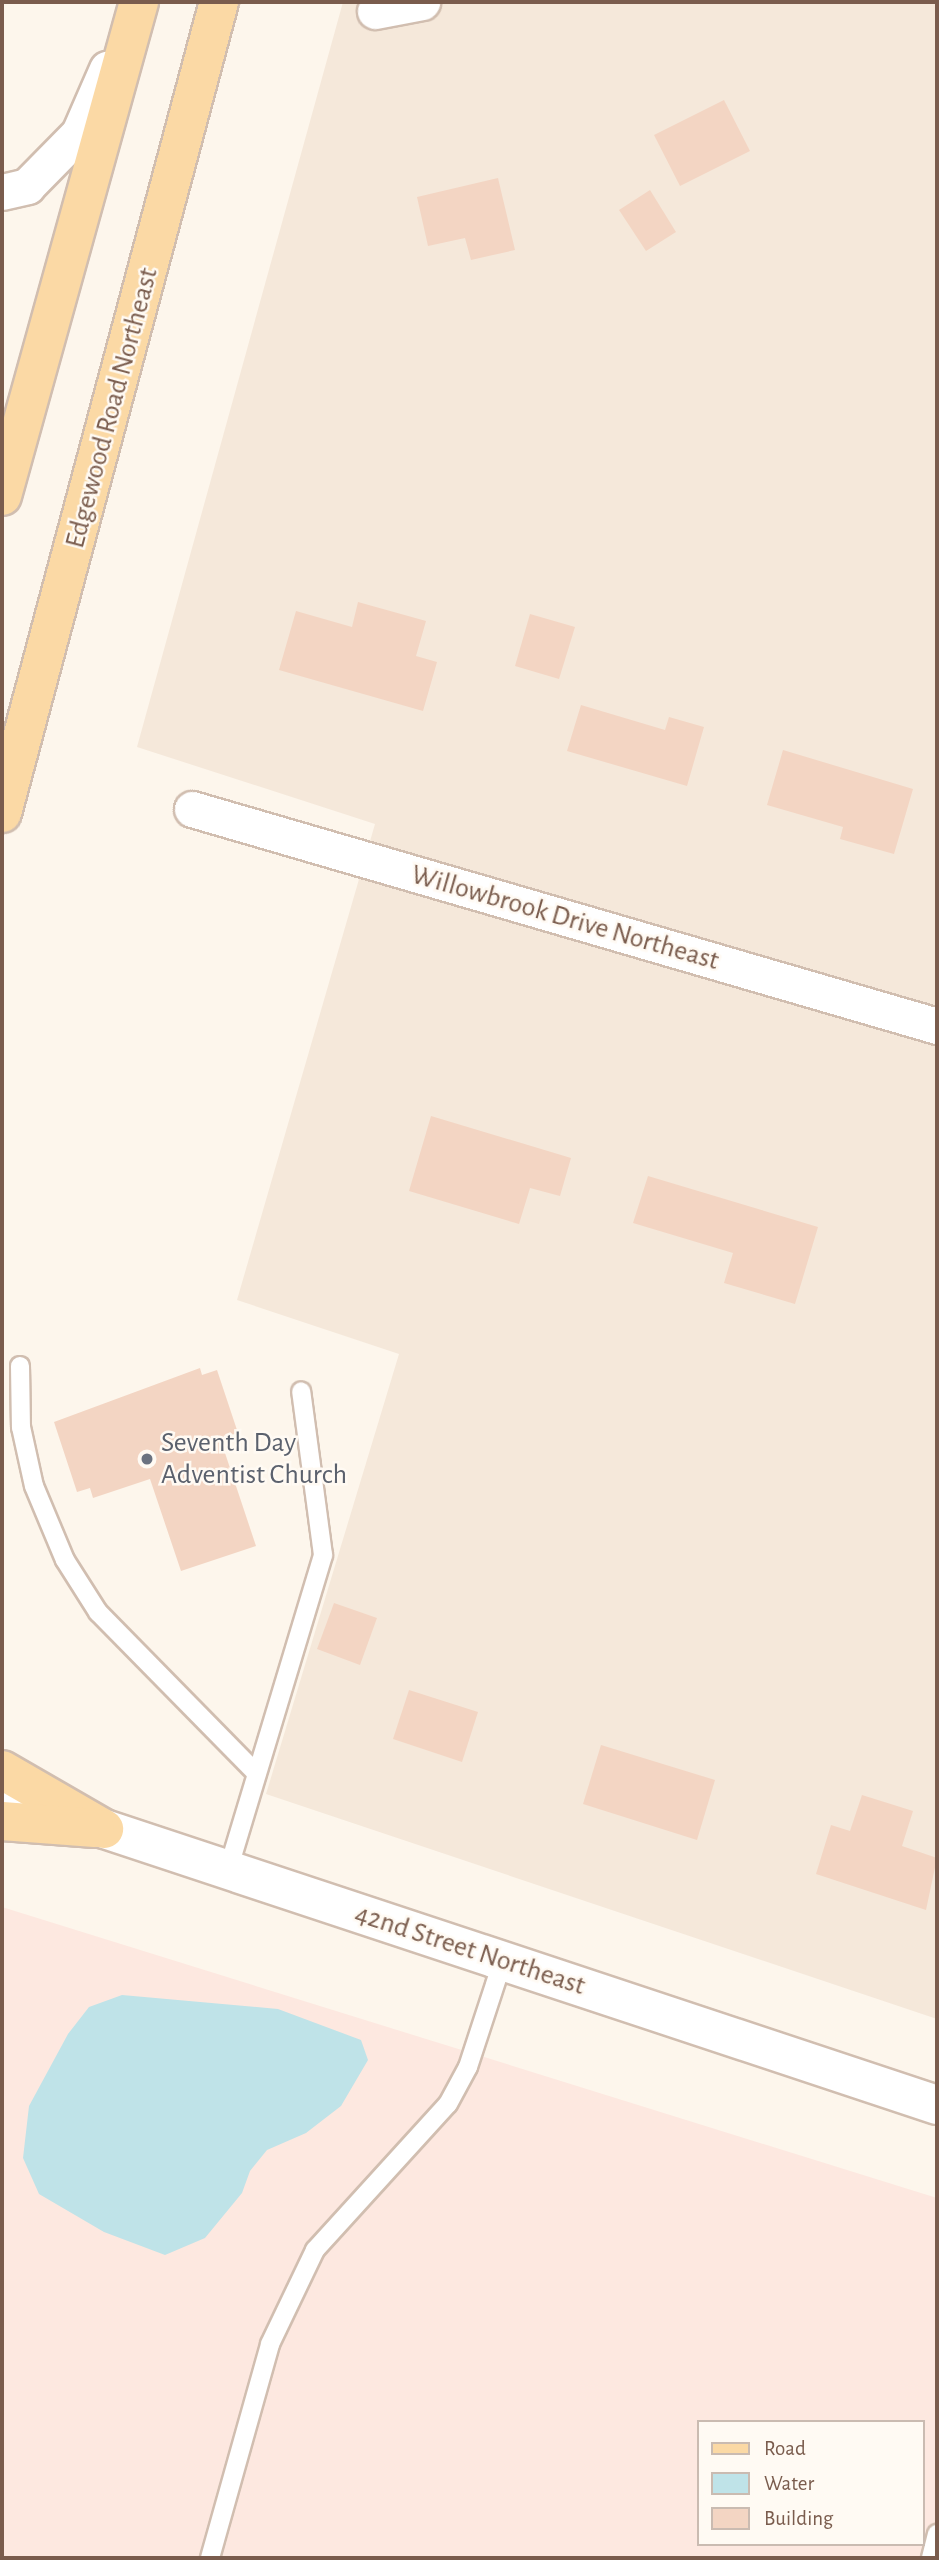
<!DOCTYPE html>
<html>
<head>
<meta charset="utf-8">
<style>
  body { margin:0 }
  #map { position:relative; width:939px; height:2560px; overflow:hidden; background:#fdf6ec; font-family:"Alegreya Sans",sans-serif }
  div>[style] { position:absolute }
  [style*='--x'] { left:calc(var(--x)*1px); top:calc(var(--y)*1px); width:calc(var(--w)*1px); rotate:calc(var(--a)*1deg) }
  .residential>* { inset:0; background:#f5e8da }
  .commercial>* { inset:0; background:#fde8e0 }
  .water>* { inset:0; background:#bfe3e8 }
  .building>* { inset:0; background:#f3d5c3 }
  .roads { filter:drop-shadow(2px 0 #d1beb0) drop-shadow(-2px 0 #d1beb0) drop-shadow(0 2px #d1beb0) drop-shadow(0 -2px #d1beb0) }
  .lane>* { height:18px; margin:-9px; padding:0 9px; transform-origin:9px; border-radius:9px; background:#fff }
  .street>* { height:35px; margin:-17.5px; padding:0 17.5px; transform-origin:17.5px; border-radius:17.5px; background:#fff }
  .secondary>* { height:38px; margin:-19px; padding:0 19px; transform-origin:19px; border-radius:19px; background:#fff }
  .primary>* { height:38px; margin:-19px; padding:0 19px; transform-origin:19px; border-radius:19px; background:#fbd9a5 }
  .dots>* { width:19px; height:19px; translate:-50% -50%; box-sizing:border-box; border:4px solid #fffaf3; border-radius:50% }
  span { translate:-50% -50%; white-space:nowrap; text-align:center; line-height:1.15; -webkit-text-stroke:5px #fffaf3; paint-order:stroke }
  .street-label { font-size:28px; color:#7a5c4d }
  .worship-label { font-size:28px; color:#5b616d }
  .left { translate:0 -50%; text-align:left }
  .frame { position:absolute; inset:0; border:4px solid #7a5c4d; pointer-events:none }
  .legend { position:absolute; left:697px; top:2420px; width:228px; height:126px; box-sizing:border-box; background:#fffaf3; border:2px solid #cabbb1; margin:0; padding:9px 12px; list-style:none; font-size:21px; color:#7a5c4d }
  .legend li { display:flex; align-items:center; gap:14px; height:35px }
  .legend b { width:35px; border:2px solid #cabbb1 }
</style>
</head>
<body>
<div id="map">
  <div class="residential">
    <i style="clip-path:polygon(343px 2px,937px 2px,937px 2019px,266px 1794px,399px 1354px,237px 1300px,375px 824px,137px 747px)"></i>
  </div>
  <div class="commercial">
    <i style="clip-path:polygon(evenodd,2px 1907px,937px 2198px,937px 2558px,2px 2558px,2px 1907px,699px 2422px,923px 2422px,923px 2544px,699px 2544px,699px 2422px)"></i>
  </div>
  <div class="water">
    <i style="clip-path:polygon(122px 1995px,278px 2009px,361px 2040px,368px 2060px,341px 2106px,306px 2133px,267px 2150px,250px 2171px,242px 2193px,205px 2238px,165px 2255px,104px 2232px,39px 2194px,23px 2158px,29px 2106px,68px 2034px,89px 2007px)"></i>
  </div>
  <div class="building">
    <i style="clip-path:polygon(724px 100px,750px 151px,680px 186px,654px 135px)"></i>
    <i style="clip-path:polygon(498px 178px,515px 250px,471px 260px,465px 238px,428px 246px,417px 197px)"></i>
    <i style="clip-path:polygon(650px 190px,676px 232px,646px 251px,619px 210px)"></i>
    <i style="clip-path:polygon(358px 602px,426px 621px,416px 656px,437px 662px,423px 711px,279px 670px,296px 611px,352px 627px)"></i>
    <i style="clip-path:polygon(530px 614px,575px 627px,559px 679px,515px 666px)"></i>
    <i style="clip-path:polygon(581px 705px,665px 730px,669px 717px,704px 727px,687px 786px,567px 751px)"></i>
    <i style="clip-path:polygon(783px 750px,913px 789px,894px 854px,840px 839px,843px 827px,767px 805px)"></i>
    <i style="clip-path:polygon(431px 1116px,571px 1158px,560px 1196px,530px 1188px,519px 1224px,409px 1191px)"></i>
    <i style="clip-path:polygon(648px 1176px,818px 1227px,795px 1304px,724px 1283px,733px 1253px,633px 1223px)"></i>
    <i style="clip-path:polygon(200px 1368px,202px 1375px,217px 1370px,238px 1433px,220px 1438px,256px 1546px,181px 1571px,150px 1479px,93px 1498px,90px 1488px,77px 1492px,54px 1422px)"></i>
    <i style="clip-path:polygon(334px 1603px,377px 1618px,360px 1665px,317px 1649px)"></i>
    <i style="clip-path:polygon(409px 1690px,478px 1712px,462px 1762px,393px 1739px)"></i>
    <i style="clip-path:polygon(601px 1745px,715px 1780px,697px 1840px,583px 1804px)"></i>
    <i style="clip-path:polygon(862px 1795px,913px 1811px,902px 1846px,937px 1858px,926px 1910px,816px 1874px,831px 1825px,850px 1831px)"></i>
  </div>
  <div class="roads">
    <div class="lane">
      <i style="--x:20;--y:1366;--w:61;--a:89.1"></i>
      <i style="--x:21;--y:1427;--w:60;--a:77.6"></i>
      <i style="--x:34;--y:1486;--w:80;--a:67.3"></i>
      <i style="--x:65;--y:1560;--w:62;--a:57.6"></i>
      <i style="--x:98;--y:1612;--w:224;--a:45.5"></i>
      <i style="--x:228;--y:1870;--w:329;--a:-73.2"></i>
      <i style="--x:323;--y:1555;--w:165;--a:-97.6"></i>
      <i style="--x:210;--y:2558;--w:222;--a:-74.3"></i>
      <i style="--x:270;--y:2344;--w:104;--a:-64.4"></i>
      <i style="--x:315;--y:2250;--w:197;--a:-47.7"></i>
      <i style="--x:448;--y:2104;--w:42;--a:-61.6"></i>
      <i style="--x:468;--y:2067;--w:113;--a:-71.9"></i>
      <i style="--x:931;--y:2558;--w:25;--a:-76"></i>
    </div>
    <div class="street">
      <i style="--x:375;--y:11;--w:48;--a:-10.8"></i>
      <i style="--x:2;--y:192;--w:26;--a:-13"></i>
      <i style="--x:27;--y:186;--w:74;--a:-45.5"></i>
      <i style="--x:79;--y:133;--w:70;--a:-66.4"></i>
      <i style="--x:192;--y:809;--w:776;--a:16.24"></i>
    </div>
    <div class="secondary">
      <i style="--x:2;--y:1795;--w:985;--a:18.34"></i>
    </div>
    <div class="primary">
      <i style="--x:2;--y:496;--w:513;--a:-74.5"></i>
      <i style="--x:2;--y:813;--w:840;--a:-75.02"></i>
      <i style="--x:2;--y:1770;--w:118;--a:30"></i>
      <i style="--x:2;--y:1821;--w:93;--a:4.3"></i>
    </div>
  </div>
  <div class="dots">
    <i style="left:147px;top:1459px;background:#6b7280"></i>
  </div>
  <div class="street-label">
    <span style="left:112px;top:408px;rotate:-75deg">Edgewood Road Northeast</span>
    <span style="left:565px;top:918px;rotate:16deg">Willowbrook Drive Northeast</span>
    <span style="left:470px;top:1950px;rotate:18deg">42nd Street Northeast</span>
  </div>
  <div class="worship-label">
    <span class="left" style="left:161px;top:1459px">Seventh Day<br>Adventist Church</span>
  </div>
  <div class="frame"></div>
  <ul class="legend">
  <li><b style="height:9px;background:#fbd9a5"></b>Road</li>
  <li><b style="height:19px;background:#bfe3e8"></b>Water</li>
  <li><b style="height:19px;background:#f3d5c3"></b>Building</li>
  </ul>
</div>
</body>
</html>
